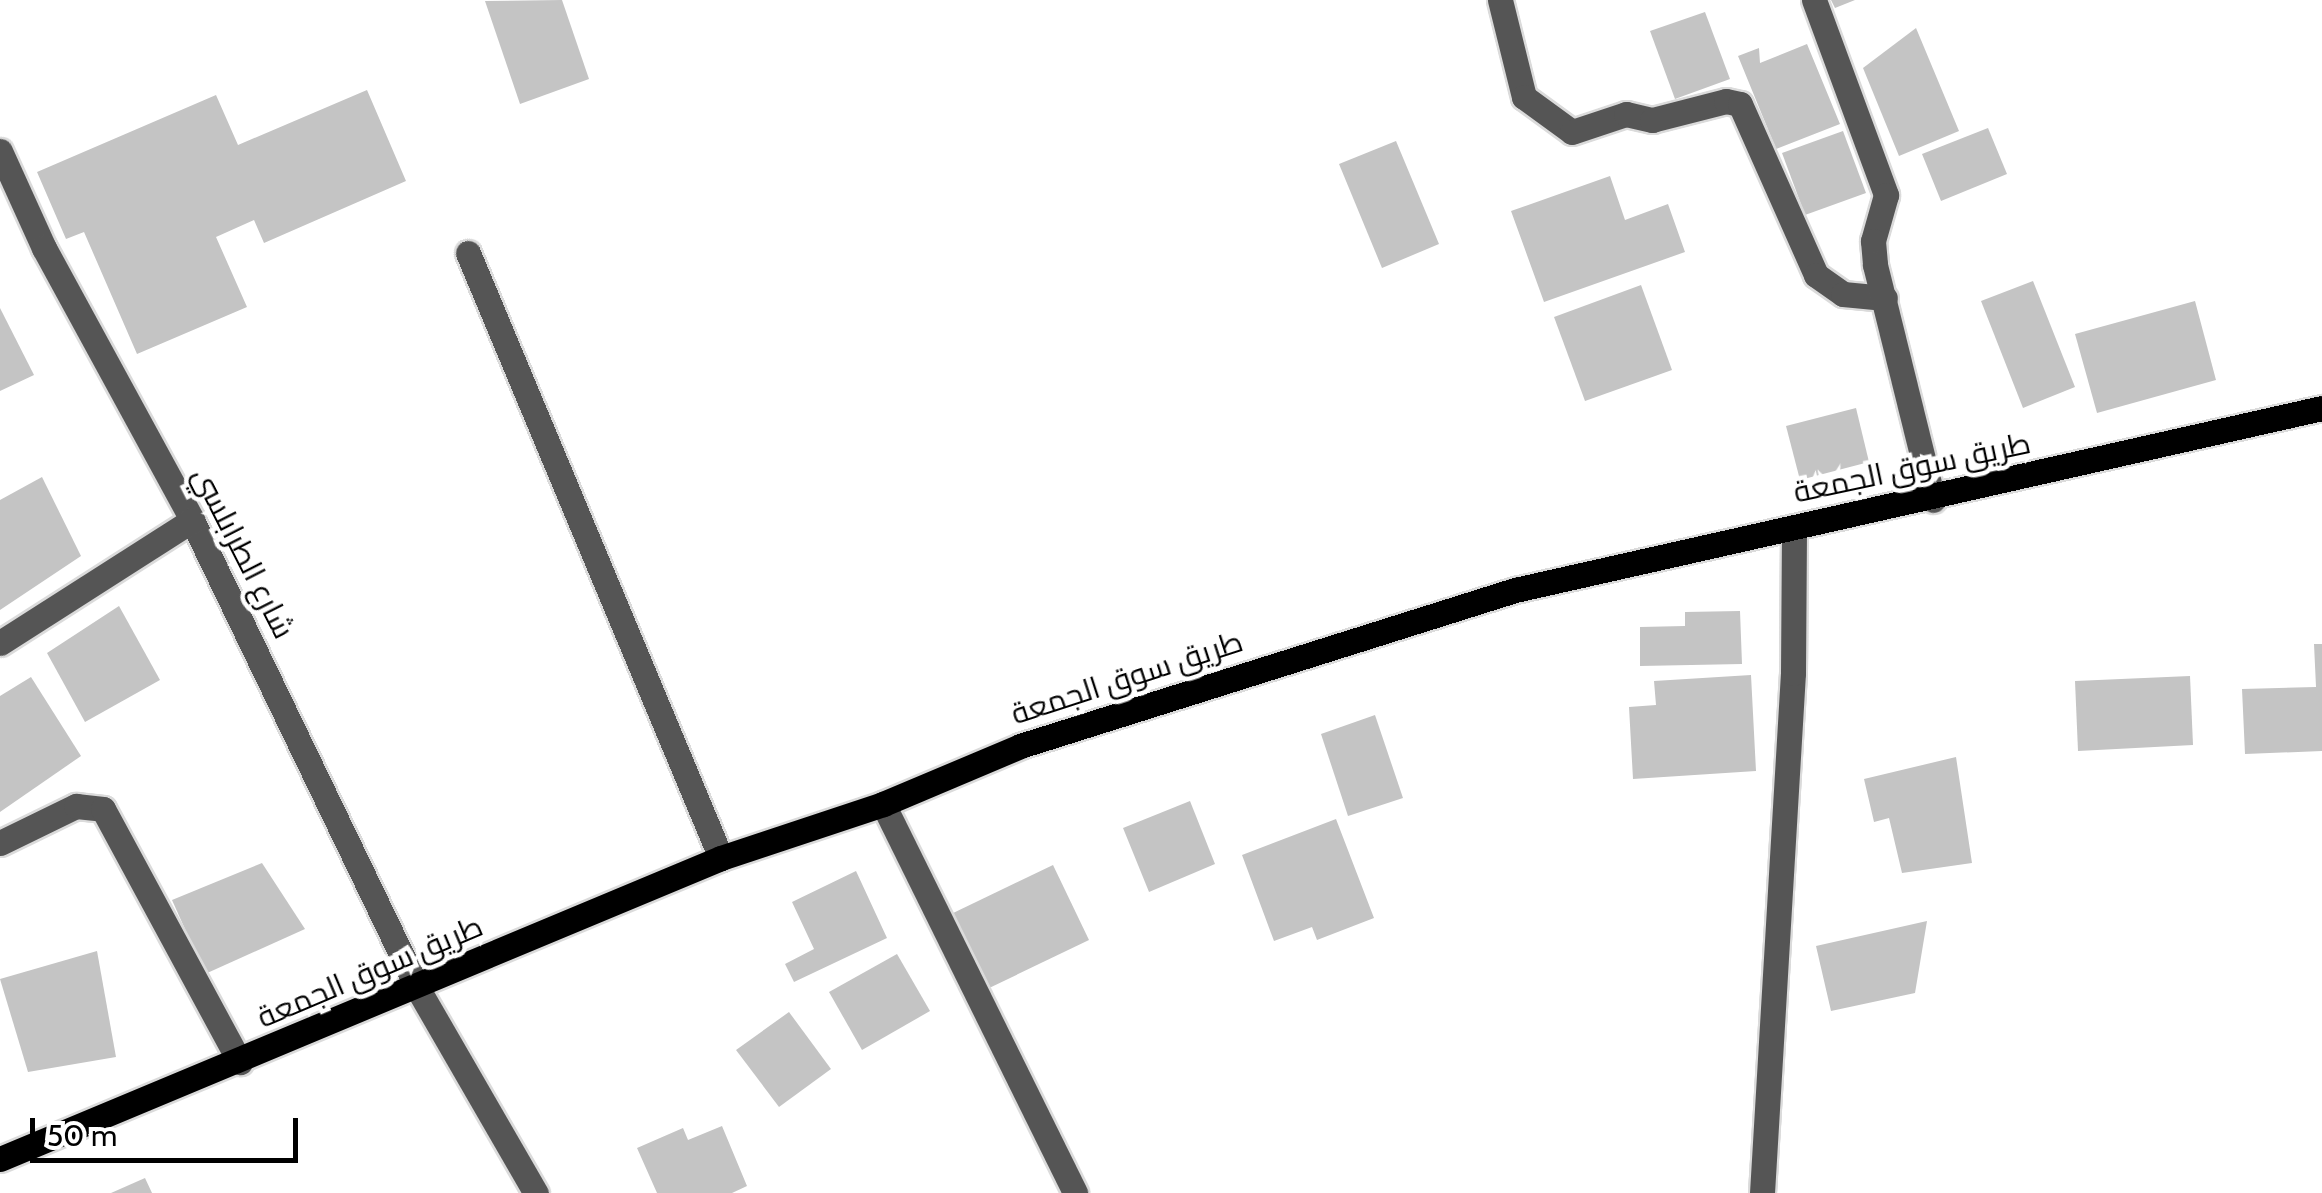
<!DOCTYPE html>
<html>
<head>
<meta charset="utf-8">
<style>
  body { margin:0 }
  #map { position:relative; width:2322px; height:1193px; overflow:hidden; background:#fff; font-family:Cabin,Cairo,sans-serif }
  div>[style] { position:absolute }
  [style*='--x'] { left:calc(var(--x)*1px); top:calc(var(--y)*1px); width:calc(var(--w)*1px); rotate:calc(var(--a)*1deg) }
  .building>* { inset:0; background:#c4c4c4 }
  .roads { filter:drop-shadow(2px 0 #dbdbdb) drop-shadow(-2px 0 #dbdbdb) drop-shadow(0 2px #dbdbdb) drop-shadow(0 -2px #dbdbdb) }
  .minor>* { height:25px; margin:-12.5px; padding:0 12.5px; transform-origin:12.5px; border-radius:12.5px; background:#555 }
  .major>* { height:25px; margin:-12.5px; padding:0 12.5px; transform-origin:12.5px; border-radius:12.5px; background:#000 }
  span { translate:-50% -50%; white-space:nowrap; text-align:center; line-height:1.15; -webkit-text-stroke:9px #fff; paint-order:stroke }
  .street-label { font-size:30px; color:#000 }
  .scale { position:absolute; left:30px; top:1118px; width:268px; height:45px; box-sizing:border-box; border:5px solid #000; border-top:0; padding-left:12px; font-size:30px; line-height:35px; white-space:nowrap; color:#000; -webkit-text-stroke:8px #fff; paint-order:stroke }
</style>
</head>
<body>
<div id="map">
  <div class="building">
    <i style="clip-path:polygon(562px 0,589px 79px,520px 104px,485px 1px)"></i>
    <i style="clip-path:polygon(1831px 0,1855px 0,1835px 8px)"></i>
    <i style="clip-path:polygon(1705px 12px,1730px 79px,1675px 99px,1650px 31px)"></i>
    <i style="clip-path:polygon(1916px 28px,1959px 131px,1899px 156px,1863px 68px)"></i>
    <i style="clip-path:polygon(1807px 44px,1840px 124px,1776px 149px,1738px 56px,1759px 48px,1760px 63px)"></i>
    <i style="clip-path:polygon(367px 90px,406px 181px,264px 243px,254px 220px,216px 237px,247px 307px,137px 354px,84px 232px,66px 239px,37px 172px,216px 95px,238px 145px)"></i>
    <i style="clip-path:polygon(1988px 128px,2007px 174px,1941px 201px,1922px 154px)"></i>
    <i style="clip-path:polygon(1843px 131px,1866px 193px,1805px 215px,1782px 153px)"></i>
    <i style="clip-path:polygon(1396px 141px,1439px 244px,1382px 268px,1339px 164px)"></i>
    <i style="clip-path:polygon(1610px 176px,1625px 220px,1668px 204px,1685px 252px,1544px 302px,1511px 211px)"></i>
    <i style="clip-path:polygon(2033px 281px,2075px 387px,2023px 408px,1981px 301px)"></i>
    <i style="clip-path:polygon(1641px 285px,1672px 370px,1585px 401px,1554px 317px)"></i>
    <i style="clip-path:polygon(2195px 301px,2216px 380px,2097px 413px,2075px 334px)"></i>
    <i style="clip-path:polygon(0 308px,34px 375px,0 391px)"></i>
    <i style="clip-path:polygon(1856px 408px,1869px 462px,1800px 480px,1786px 426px)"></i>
    <i style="clip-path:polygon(42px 477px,81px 556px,0 610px,0 500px)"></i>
    <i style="clip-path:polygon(119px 606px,160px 680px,85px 722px,47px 653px)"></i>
    <i style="clip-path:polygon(1740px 611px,1742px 664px,1640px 666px,1640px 627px,1685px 626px,1685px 612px)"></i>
    <i style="clip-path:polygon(2314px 644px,2322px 644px,2322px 751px,2245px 754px,2242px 689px,2316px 687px)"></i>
    <i style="clip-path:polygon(1751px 675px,1756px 771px,1633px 779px,1629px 707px,1656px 705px,1654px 681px)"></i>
    <i style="clip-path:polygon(2190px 676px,2193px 745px,2078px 751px,2075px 681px)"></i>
    <i style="clip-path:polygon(31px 677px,81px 756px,0 812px,0 696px)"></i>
    <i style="clip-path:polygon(1375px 715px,1403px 798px,1348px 816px,1321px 734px)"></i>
    <i style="clip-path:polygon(1956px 757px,1972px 863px,1902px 873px,1889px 818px,1874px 822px,1864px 779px)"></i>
    <i style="clip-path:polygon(1190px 801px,1215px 864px,1149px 892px,1123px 828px)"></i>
    <i style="clip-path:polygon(1336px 819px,1374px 918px,1317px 940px,1312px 927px,1274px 941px,1242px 855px)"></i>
    <i style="clip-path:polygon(262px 863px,305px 929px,205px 974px,172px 900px)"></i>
    <i style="clip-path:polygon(1053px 865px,1089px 940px,985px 990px,949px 915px)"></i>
    <i style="clip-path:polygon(856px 871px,887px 938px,794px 982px,785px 964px,814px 949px,792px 902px)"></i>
    <i style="clip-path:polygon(1927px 921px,1915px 993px,1831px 1011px,1816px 946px)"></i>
    <i style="clip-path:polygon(97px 951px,116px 1057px,28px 1072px,0 979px)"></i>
    <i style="clip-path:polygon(897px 954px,930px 1011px,862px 1050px,829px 992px)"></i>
    <i style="clip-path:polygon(789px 1012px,831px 1069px,779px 1107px,736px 1050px)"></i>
    <i style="clip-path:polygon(722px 1126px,747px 1186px,732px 1193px,657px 1193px,637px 1148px,683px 1128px,688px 1140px)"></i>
    <i style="clip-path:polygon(145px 1178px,152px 1193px,111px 1193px)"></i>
  </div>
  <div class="roads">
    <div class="minor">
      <i style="--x:1500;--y:0;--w:100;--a:76.1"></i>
      <i style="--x:1524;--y:97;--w:59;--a:36.1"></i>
      <i style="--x:1572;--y:132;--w:57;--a:-18.4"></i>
      <i style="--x:1626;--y:114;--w:27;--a:13"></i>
      <i style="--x:1652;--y:120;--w:76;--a:-14.4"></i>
      <i style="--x:1726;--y:101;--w:14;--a:12"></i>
      <i style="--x:1740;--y:104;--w:187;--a:66"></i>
      <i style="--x:1816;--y:275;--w:33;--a:35"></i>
      <i style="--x:1843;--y:294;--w:42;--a:5.4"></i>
      <i style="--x:1814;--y:0;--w:208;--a:69.7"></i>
      <i style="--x:1886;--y:195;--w:48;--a:105.8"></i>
      <i style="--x:1873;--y:241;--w:24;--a:85"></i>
      <i style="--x:1875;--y:265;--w:242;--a:76.1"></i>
      <i style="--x:0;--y:151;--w:107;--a:65.6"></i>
      <i style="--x:44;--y:248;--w:310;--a:61.4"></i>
      <i style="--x:192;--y:520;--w:521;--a:64.27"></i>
      <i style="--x:418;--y:989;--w:236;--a:60"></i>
      <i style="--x:468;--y:253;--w:656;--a:67.31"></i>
      <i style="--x:0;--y:643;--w:228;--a:-32.6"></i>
      <i style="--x:883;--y:804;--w:434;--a:63.7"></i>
      <i style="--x:0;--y:843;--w:85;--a:-26"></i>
      <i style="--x:76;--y:806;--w:27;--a:6"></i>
      <i style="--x:103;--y:809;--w:288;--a:61.6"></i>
      <i style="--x:1762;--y:1193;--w:521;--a:-86.59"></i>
      <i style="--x:1793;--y:673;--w:146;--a:-89.6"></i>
    </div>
    <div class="major">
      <i style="--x:0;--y:1159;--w:781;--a:-22.66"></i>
      <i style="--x:721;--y:858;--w:171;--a:-18.4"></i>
      <i style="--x:883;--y:804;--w:149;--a:-22.9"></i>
      <i style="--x:1020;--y:746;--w:519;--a:-17.49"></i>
      <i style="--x:1515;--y:590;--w:827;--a:-12.71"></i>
    </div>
  </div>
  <div class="street-label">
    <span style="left:1912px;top:468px;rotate:-12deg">طريق سوق الجمعة</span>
    <span style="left:243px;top:553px;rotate:63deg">شارع الطرابلسي</span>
    <span style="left:1127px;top:678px;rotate:-18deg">طريق سوق الجمعة</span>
    <span style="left:370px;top:972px;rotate:-23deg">طريق سوق الجمعة</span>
  </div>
  <div class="scale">50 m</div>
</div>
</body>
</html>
